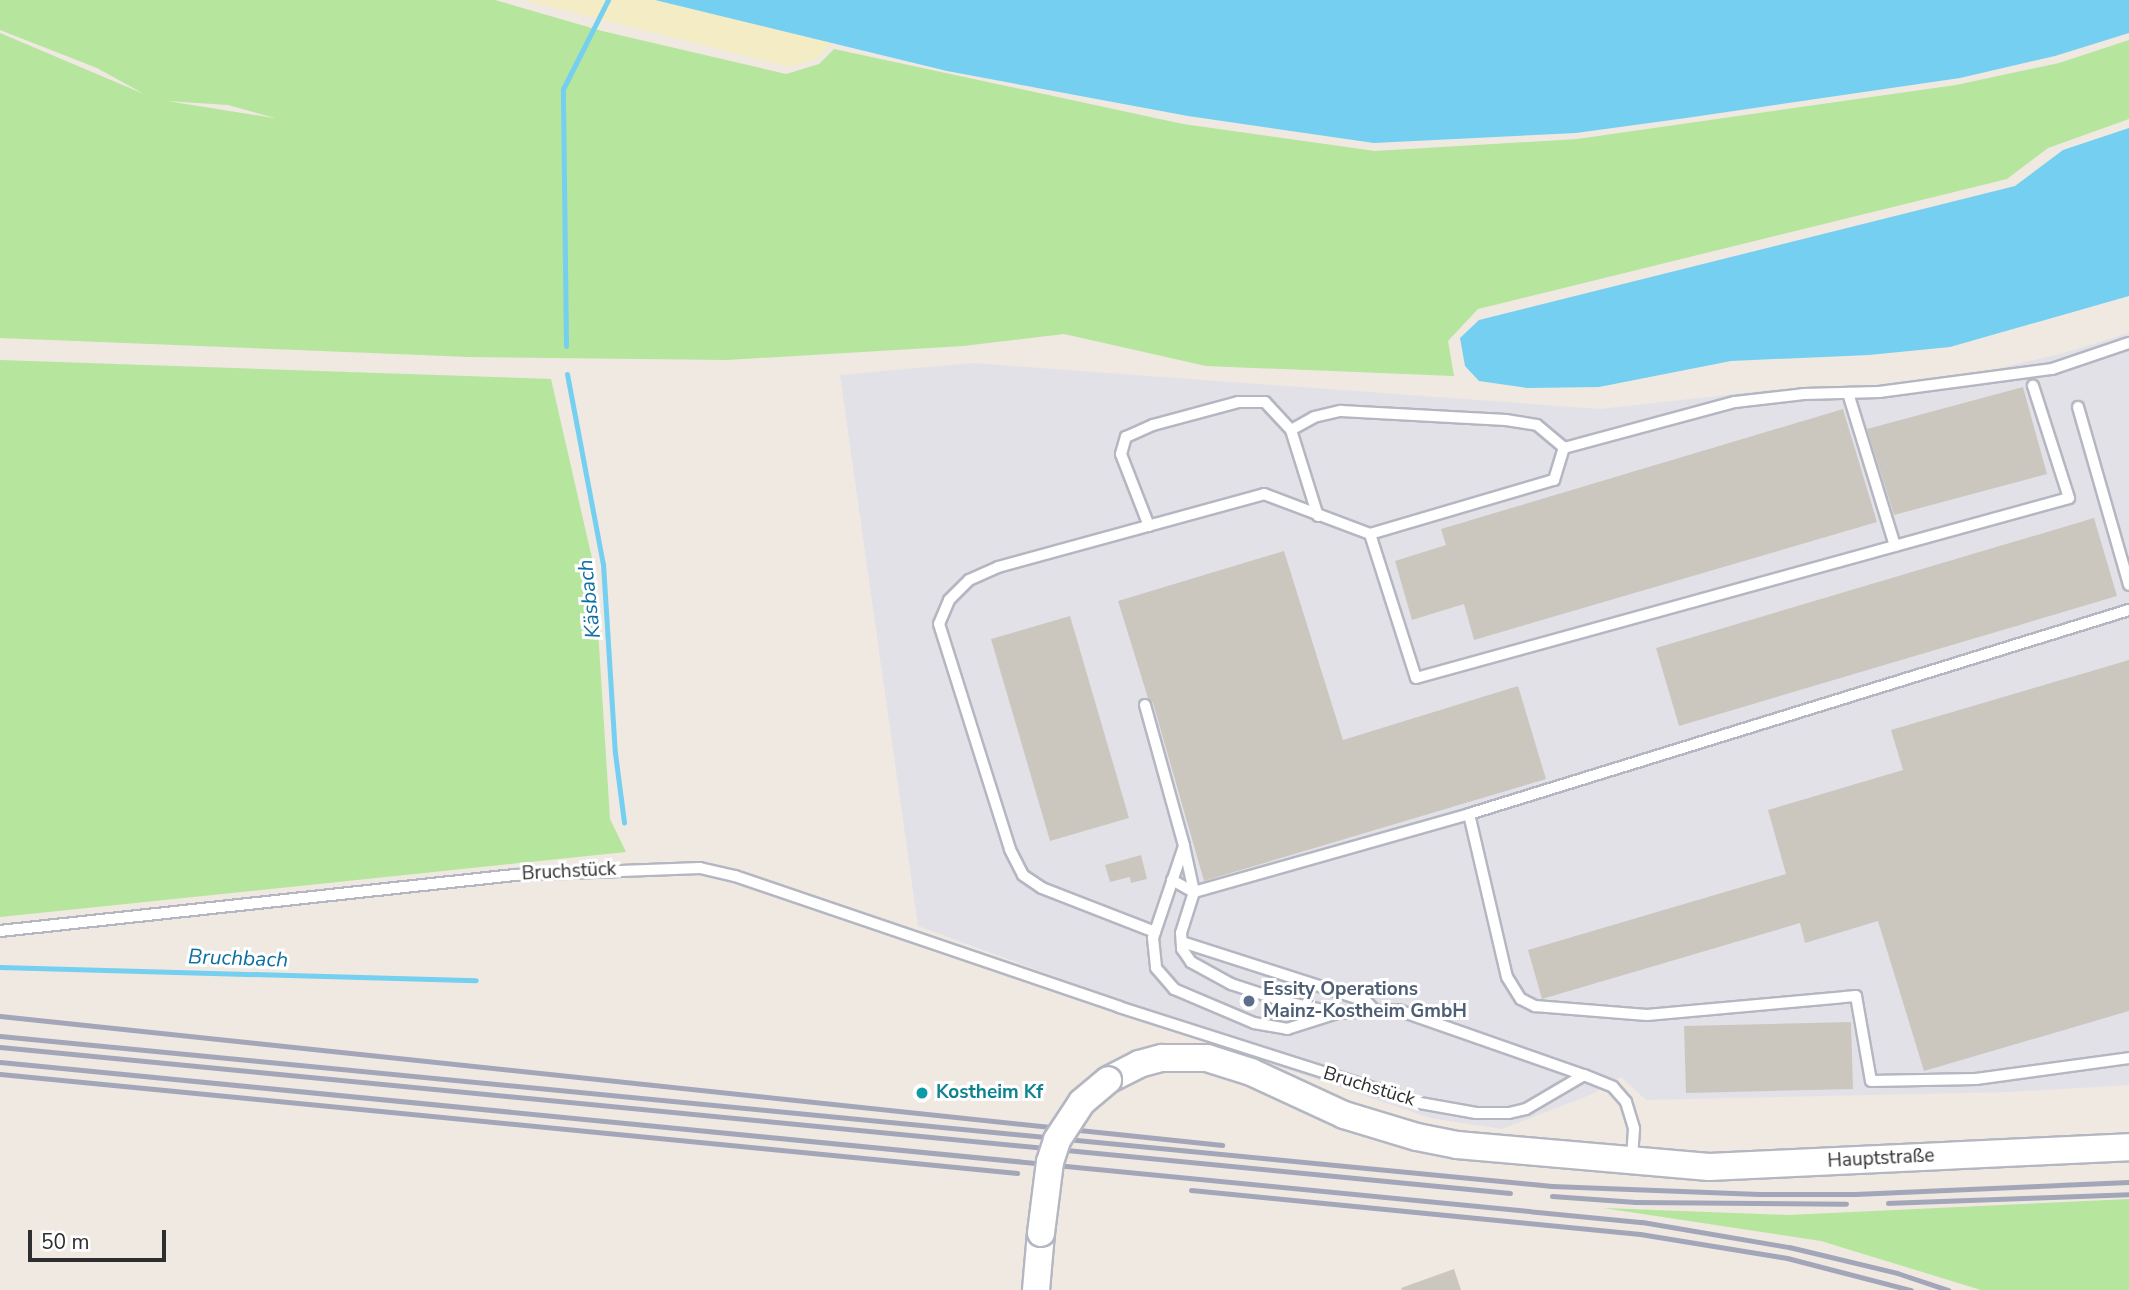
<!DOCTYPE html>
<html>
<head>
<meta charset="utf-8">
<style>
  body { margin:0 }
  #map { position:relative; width:2129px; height:1290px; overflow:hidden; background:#efe9e1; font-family:"Nunito Sans",sans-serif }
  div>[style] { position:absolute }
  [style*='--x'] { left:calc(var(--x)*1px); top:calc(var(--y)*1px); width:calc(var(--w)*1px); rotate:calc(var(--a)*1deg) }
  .industrial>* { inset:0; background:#e3e1e8 }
  .green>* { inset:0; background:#b6e59e }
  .sand>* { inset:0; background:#f3ecc5 }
  .water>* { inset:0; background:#75cff0 }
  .stream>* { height:5px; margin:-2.5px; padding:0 2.5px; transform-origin:2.5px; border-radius:2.5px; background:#75cff0 }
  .building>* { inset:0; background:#cbc7bf }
  .roads { filter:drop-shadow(2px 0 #b4b7c1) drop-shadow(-2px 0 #b4b7c1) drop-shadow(0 2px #b4b7c1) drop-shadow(0 -2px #b4b7c1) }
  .service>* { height:10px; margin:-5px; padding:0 5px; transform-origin:5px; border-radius:5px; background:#fff }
  .tertiary>* { height:26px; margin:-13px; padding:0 13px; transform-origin:13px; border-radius:13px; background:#fff }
  .rail>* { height:5px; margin:-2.5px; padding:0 2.5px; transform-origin:2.5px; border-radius:2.5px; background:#a3a6b8 }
  .bridges { filter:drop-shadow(2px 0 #b4b7c1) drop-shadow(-2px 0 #b4b7c1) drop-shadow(0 2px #b4b7c1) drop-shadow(0 -2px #b4b7c1) }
  .tertiary-bridge>* { height:26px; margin:-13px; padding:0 13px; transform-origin:13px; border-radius:13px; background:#fff }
  .dots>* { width:19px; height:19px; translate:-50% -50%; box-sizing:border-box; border:4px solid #fff; border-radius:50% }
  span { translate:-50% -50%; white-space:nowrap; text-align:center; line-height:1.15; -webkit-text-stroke:6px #fff; paint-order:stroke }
  .street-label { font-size:19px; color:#2e2e2e }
  .service-label { font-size:19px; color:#4e5e75; font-weight:700 }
  .left { translate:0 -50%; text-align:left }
  .culture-label { font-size:19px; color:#0d838f; font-weight:700 }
  .water-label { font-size:21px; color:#0d6fa3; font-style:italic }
  .scale { position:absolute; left:28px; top:1230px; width:138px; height:32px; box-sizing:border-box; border:4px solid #2e2e2e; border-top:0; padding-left:9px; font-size:21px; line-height:24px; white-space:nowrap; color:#2e2e2e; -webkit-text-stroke:5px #fff; paint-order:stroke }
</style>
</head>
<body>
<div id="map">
  <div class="industrial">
    <i style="clip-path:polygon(2129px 333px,2129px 1085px,2010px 1092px,1646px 1100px,1621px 1077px,1590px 1095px,1502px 1129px,1430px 1118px,1174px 1031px,1097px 992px,918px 926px,840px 375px,972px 363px,1600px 409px,1770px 390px,1868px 387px,1965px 376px,2064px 353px)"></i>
  </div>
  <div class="green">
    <i style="clip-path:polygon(evenodd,0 0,495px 0,602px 31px,786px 74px,819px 64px,834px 49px,1183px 124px,1375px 151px,1577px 139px,1956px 85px,2059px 63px,2129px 40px,2129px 119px,2048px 148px,2007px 179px,1478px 309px,1448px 341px,1454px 376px,1206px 366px,1064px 334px,963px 346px,727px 360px,469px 357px,0 338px,0 33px,144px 94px,97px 68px,0 30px,0 0,167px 101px,228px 105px,275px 118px,274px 118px,167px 101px)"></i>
    <i style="clip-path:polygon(0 360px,551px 379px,594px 567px,610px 819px,626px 852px,0 917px)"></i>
    <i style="clip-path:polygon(2129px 1199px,2129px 1290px,1981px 1290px,1821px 1241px,1603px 1208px,1788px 1215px)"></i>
  </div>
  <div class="sand">
    <i style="clip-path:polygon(524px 0,654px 0,832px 43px,816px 59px,790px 67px)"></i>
  </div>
  <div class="water">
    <i style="clip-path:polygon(655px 0,2129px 0,2129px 33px,2055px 56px,1960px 78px,1686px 118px,1576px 133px,1374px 143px,1188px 116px,947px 71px)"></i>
    <i style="clip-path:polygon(2129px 128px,2129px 296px,1950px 347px,1869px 355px,1731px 361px,1599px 387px,1527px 388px,1479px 381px,1465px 366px,1460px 338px,1479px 320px,2015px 186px,2063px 150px)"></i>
  </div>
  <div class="stream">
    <i style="--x:566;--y:346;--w:257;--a:-90.7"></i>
    <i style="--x:563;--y:89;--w:100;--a:-63.2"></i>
    <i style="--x:567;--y:374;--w:193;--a:79.3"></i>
    <i style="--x:603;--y:564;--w:189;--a:86.4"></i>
    <i style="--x:615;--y:753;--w:70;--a:82.6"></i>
    <i style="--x:0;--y:967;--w:476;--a:1.6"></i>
  </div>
  <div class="building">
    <i style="clip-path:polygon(2023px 387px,2047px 474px,1894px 515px,1867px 429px)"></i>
    <i style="clip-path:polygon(1843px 409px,1877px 522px,1474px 640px,1464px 604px,1412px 620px,1395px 561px,1446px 545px,1441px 529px)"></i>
    <i style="clip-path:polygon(2094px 518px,2117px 596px,1679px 726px,1656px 648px)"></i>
    <i style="clip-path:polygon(1284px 551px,1343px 740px,1518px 686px,1546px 779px,1204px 881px,1153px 703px,1148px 698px,1118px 601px)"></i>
    <i style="clip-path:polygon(1070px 616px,1129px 818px,1050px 841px,991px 639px)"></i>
    <i style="clip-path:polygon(2129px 660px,2129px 1011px,1924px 1071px,1878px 921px,1805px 943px,1800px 923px,1542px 999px,1528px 950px,1786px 874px,1768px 810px,1903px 770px,1891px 730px)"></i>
    <i style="clip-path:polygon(1141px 855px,1147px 879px,1131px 883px,1130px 877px,1110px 882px,1105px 865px)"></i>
    <i style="clip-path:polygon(1851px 1022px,1853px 1089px,1686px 1093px,1684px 1026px)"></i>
    <i style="clip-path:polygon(1454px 1269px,1461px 1290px,1402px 1290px,1401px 1288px)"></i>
  </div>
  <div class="roads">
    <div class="service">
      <i style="--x:1848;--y:393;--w:160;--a:72.9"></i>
      <i style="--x:2078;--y:407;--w:185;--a:74"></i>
      <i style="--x:1291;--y:430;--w:26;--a:-29"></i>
      <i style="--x:1314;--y:417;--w:28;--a:-13"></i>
      <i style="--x:1341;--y:411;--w:165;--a:3.1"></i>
      <i style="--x:1506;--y:420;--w:31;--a:9"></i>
      <i style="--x:1537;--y:425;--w:35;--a:40"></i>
      <i style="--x:1564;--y:448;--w:177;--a:-15.1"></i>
      <i style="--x:1735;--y:402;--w:69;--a:-6.6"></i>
      <i style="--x:1804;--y:394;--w:75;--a:-1.5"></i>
      <i style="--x:1879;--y:392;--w:175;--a:-7.6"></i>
      <i style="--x:2052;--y:369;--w:81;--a:-18.7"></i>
      <i style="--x:1149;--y:526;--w:77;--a:-111.3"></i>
      <i style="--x:1121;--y:454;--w:18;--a:-74"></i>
      <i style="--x:1126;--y:437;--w:30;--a:-24"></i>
      <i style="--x:1153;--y:425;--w:88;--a:-15.1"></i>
      <i style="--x:1238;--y:402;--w:27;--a:0"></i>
      <i style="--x:1265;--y:402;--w:38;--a:47"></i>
      <i style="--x:1291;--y:430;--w:90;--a:72.6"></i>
      <i style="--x:1370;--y:534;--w:192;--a:-16.4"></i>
      <i style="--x:1554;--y:480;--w:34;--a:-73"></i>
      <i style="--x:1145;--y:705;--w:146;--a:74.5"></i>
      <i style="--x:1184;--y:846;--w:47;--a:77.7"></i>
      <i style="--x:1194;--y:892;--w:43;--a:107.6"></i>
      <i style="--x:1181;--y:933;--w:16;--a:86"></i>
      <i style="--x:1182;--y:949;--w:16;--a:55"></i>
      <i style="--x:1191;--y:962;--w:46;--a:28.8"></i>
      <i style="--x:1231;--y:984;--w:58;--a:18.1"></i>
      <i style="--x:1286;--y:1002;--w:46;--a:12.5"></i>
      <i style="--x:1469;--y:814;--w:167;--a:76.9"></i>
      <i style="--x:1507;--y:977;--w:26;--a:58"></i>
      <i style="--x:1521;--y:999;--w:16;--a:27"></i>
      <i style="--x:1535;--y:1006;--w:112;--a:4.6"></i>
      <i style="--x:1647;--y:1015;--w:210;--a:-5.2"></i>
      <i style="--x:1856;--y:996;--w:86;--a:80"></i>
      <i style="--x:1871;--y:1081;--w:105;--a:-1.1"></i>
      <i style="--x:1976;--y:1079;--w:154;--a:-7.8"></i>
      <i style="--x:1184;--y:846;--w:97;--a:108.6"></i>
      <i style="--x:1153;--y:938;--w:30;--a:84"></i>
      <i style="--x:1156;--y:968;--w:28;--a:49"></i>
      <i style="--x:1174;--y:989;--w:87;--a:23"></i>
      <i style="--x:1254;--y:1023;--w:34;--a:10"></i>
      <i style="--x:1287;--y:1029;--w:52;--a:-17.7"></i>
      <i style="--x:1337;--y:1013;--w:61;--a:-2.8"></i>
      <i style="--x:1398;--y:1010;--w:197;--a:19.3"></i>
      <i style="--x:1584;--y:1075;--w:31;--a:22"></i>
      <i style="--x:1613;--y:1087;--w:20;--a:49"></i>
      <i style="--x:1626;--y:1102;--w:28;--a:73"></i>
      <i style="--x:1634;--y:1129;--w:32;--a:94"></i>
      <i style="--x:1172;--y:880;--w:25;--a:29"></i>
      <i style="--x:1194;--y:892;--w:286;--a:-15.8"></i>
      <i style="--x:1469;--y:814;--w:691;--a:-17.18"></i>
      <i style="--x:0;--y:931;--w:518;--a:-6.21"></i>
      <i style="--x:515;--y:875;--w:185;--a:-2.2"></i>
      <i style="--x:700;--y:868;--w:36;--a:13"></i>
      <i style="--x:735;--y:876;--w:406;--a:18.8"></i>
      <i style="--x:1119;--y:1007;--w:316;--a:17.7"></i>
      <i style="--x:1420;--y:1103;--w:57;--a:10.1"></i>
      <i style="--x:1476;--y:1113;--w:33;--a:0"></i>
      <i style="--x:1509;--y:1113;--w:17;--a:-13"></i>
      <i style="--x:1526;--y:1109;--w:67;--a:-30.4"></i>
      <i style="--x:1155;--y:932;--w:121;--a:-158.7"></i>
      <i style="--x:1042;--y:888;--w:23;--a:-146"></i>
      <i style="--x:1023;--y:875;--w:29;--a:-117"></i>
      <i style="--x:1010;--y:849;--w:236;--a:-107.5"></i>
      <i style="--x:939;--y:624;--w:26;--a:-67"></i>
      <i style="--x:949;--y:600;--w:28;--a:-45"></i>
      <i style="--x:969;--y:580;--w:32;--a:-24"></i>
      <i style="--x:998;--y:567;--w:276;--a:-15.3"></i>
      <i style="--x:1264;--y:494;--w:113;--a:20.7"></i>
      <i style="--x:1370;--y:534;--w:151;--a:72.3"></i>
      <i style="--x:1416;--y:678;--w:677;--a:-15.41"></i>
      <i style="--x:2069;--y:498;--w:118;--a:-107.8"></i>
      <i style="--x:1182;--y:942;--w:193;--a:17.8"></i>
      <i style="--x:1366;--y:1001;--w:12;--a:48"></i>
    </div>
    <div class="tertiary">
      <i style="--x:1108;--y:1080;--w:35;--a:-27"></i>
      <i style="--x:1139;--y:1064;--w:24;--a:-15"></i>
      <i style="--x:1162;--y:1058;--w:45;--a:0"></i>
      <i style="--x:1207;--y:1058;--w:46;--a:17.7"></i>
      <i style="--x:1251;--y:1072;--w:102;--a:24.8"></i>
      <i style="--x:1344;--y:1115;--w:76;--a:16.8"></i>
      <i style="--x:1417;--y:1137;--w:41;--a:11.3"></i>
      <i style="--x:1457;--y:1145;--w:253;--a:5"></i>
      <i style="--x:1709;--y:1167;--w:420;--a:-2.7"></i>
      <i style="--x:1036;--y:1290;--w:57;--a:-85"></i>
    </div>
  </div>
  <div class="rail">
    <i style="--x:0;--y:1016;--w:1229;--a:6.03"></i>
    <i style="--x:0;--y:1036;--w:1559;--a:5.52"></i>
    <i style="--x:1552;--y:1186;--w:207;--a:2.2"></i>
    <i style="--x:1759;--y:1194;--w:96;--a:0"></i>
    <i style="--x:1855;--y:1194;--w:274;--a:-2.5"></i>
    <i style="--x:0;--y:1047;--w:1517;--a:5.52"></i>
    <i style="--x:0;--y:1062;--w:1650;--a:5.57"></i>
    <i style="--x:1642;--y:1222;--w:149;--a:9.7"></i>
    <i style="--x:1789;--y:1247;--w:111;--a:13.5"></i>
    <i style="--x:1897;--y:1273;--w:54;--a:18.4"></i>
    <i style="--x:0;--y:1074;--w:1022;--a:5.56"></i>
    <i style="--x:1191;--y:1190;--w:451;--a:5.6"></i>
    <i style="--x:1640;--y:1234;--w:149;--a:9.3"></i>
    <i style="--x:1787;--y:1258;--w:128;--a:14.5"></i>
    <i style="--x:1552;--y:1196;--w:84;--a:4.1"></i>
    <i style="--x:1636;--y:1202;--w:210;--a:0.5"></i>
    <i style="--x:1888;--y:1203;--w:241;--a:-2.1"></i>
  </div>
  <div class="bridges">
    <div class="tertiary-bridge">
      <i style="--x:1041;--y:1233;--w:72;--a:-82.8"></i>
      <i style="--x:1050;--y:1162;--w:23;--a:-72"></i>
      <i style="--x:1057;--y:1140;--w:45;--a:-56.7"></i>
      <i style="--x:1082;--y:1102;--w:34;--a:-40"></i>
    </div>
  </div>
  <div class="dots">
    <i style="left:1249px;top:1001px;background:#5c6f8a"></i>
    <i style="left:922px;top:1093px;background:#0f9aa8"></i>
  </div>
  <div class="street-label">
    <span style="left:569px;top:872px;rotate:-3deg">Bruchstück</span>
    <span style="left:1369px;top:1087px;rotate:17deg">Bruchstück</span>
    <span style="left:1881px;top:1159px;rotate:-3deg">Hauptstraße</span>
  </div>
  <div class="service-label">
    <span class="left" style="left:1263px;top:1001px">Essity Operations<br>Mainz-Kostheim GmbH</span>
  </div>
  <div class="culture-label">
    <span class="left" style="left:936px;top:1093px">Kostheim Kf</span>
  </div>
  <div class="water-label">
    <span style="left:589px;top:599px;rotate:-96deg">Käsbach</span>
    <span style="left:238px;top:958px;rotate:2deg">Bruchbach</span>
  </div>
  <div class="scale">50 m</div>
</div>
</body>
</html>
